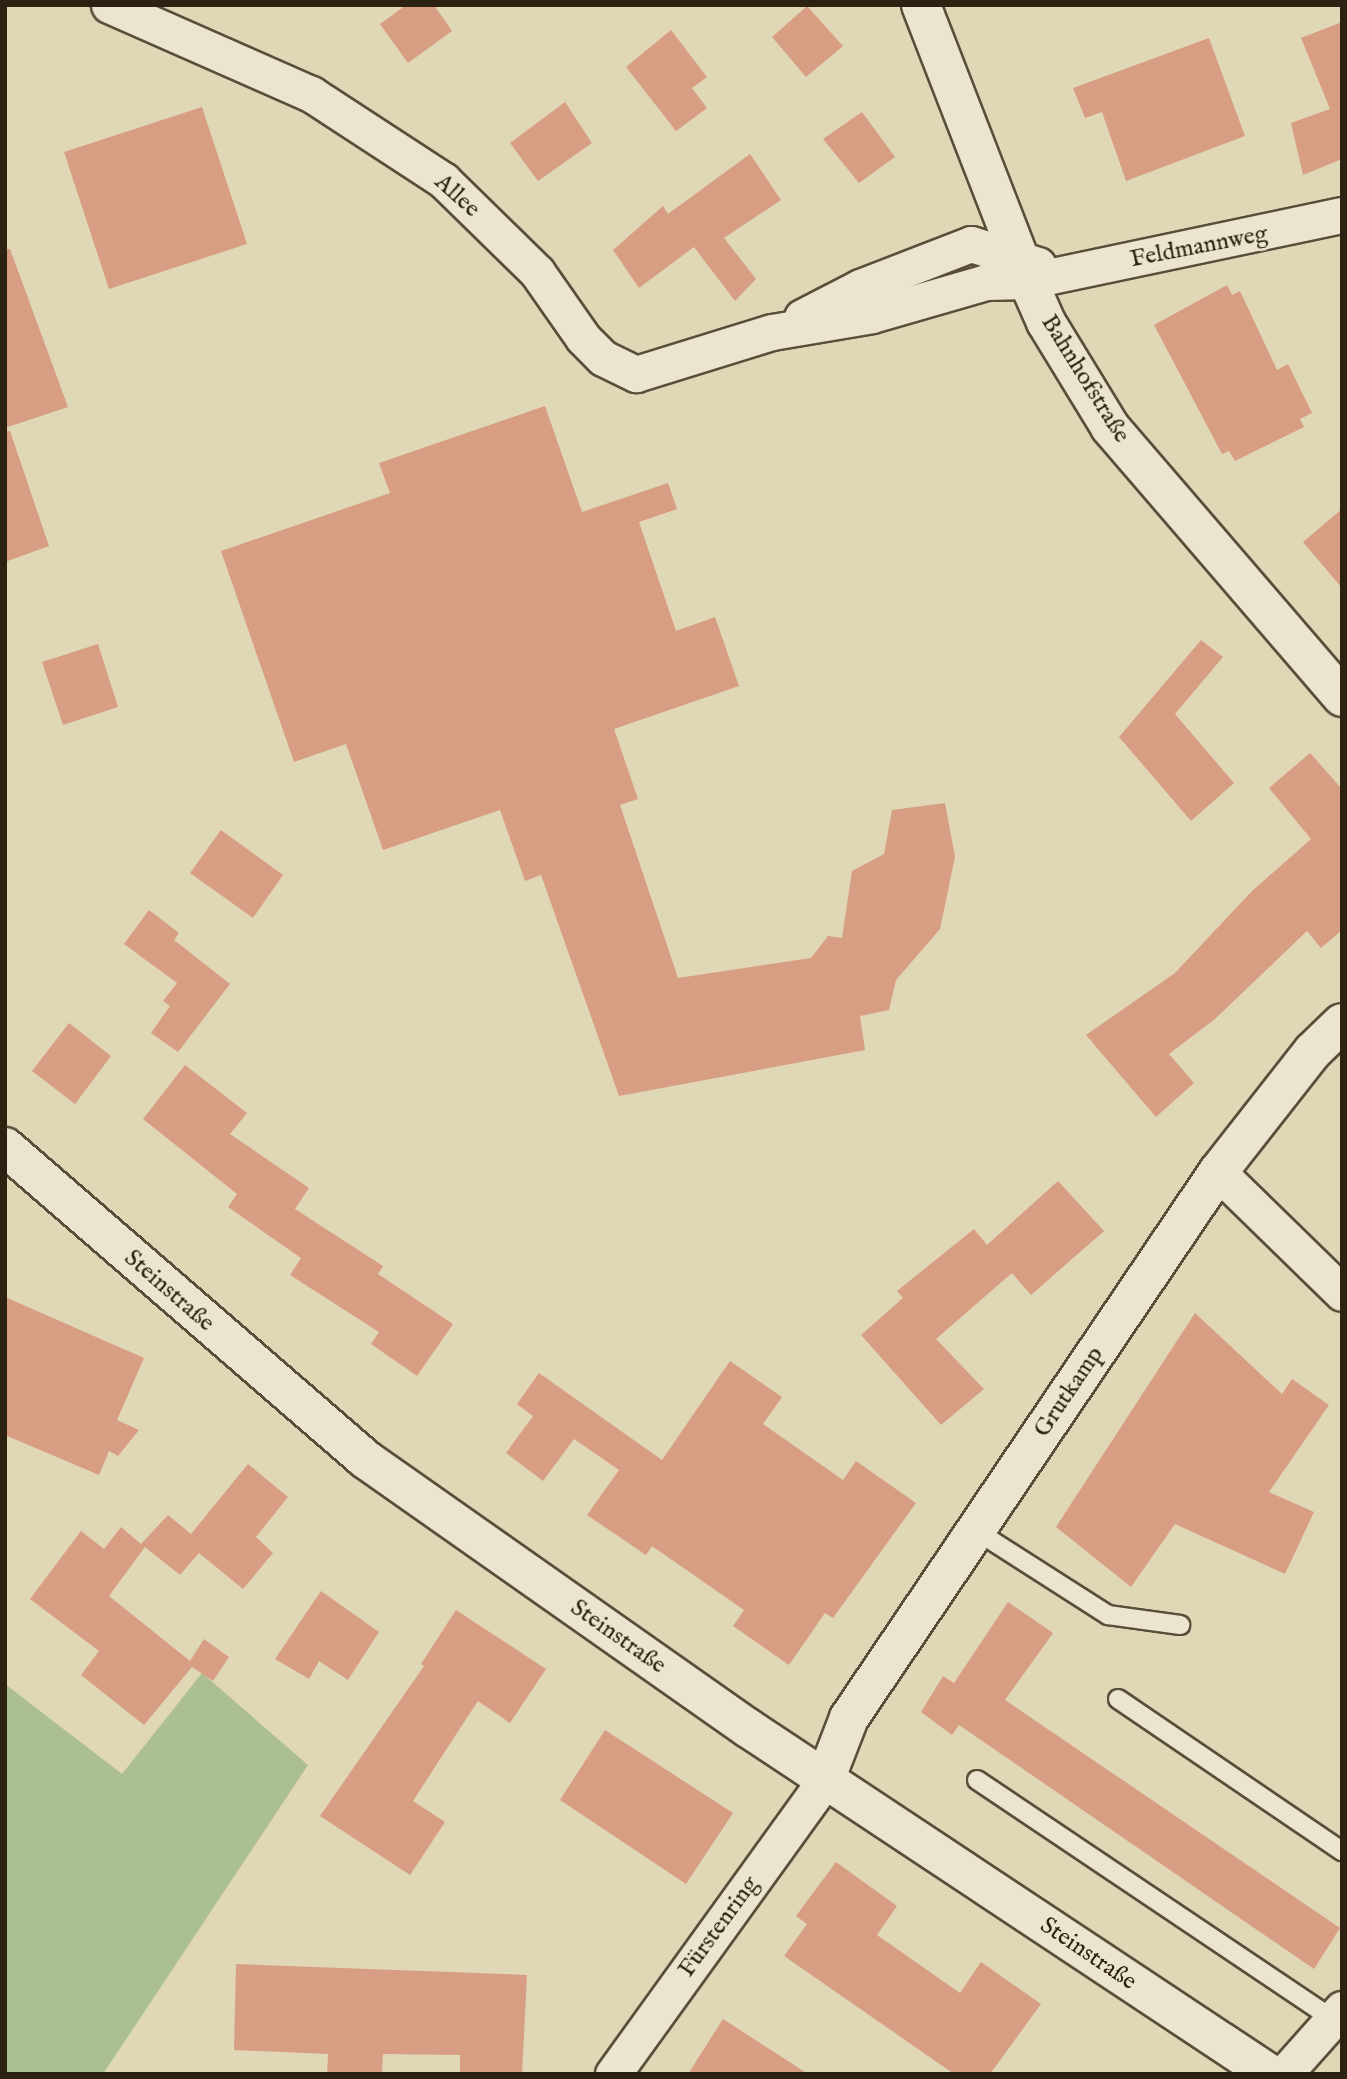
<!DOCTYPE html>
<html>
<head>
<meta charset="utf-8">
<style>
  body { margin:0 }
  #map { position:relative; width:1347px; height:2079px; overflow:hidden; background:#e0d7b6; font-family:"IM FELL English",serif }
  div>[style] { position:absolute }
  [style*='--x'] { left:calc(var(--x)*1px); top:calc(var(--y)*1px); width:calc(var(--w)*1px); rotate:calc(var(--a)*1deg) }
  .green>* { inset:0; background:#acbf93 }
  .building>* { inset:0; background:#d89e83 }
  .roads { filter:drop-shadow(2px 0 #5a4e3b) drop-shadow(-2px 0 #5a4e3b) drop-shadow(0 2px #5a4e3b) drop-shadow(0 -2px #5a4e3b) }
  .lane>* { height:18px; margin:-9px; padding:0 9px; transform-origin:9px; border-radius:9px; background:#ebe5d0 }
  .street>* { height:35px; margin:-17.5px; padding:0 17.5px; transform-origin:17.5px; border-radius:17.5px; background:#ebe5d0 }
  .secondary>* { height:38px; margin:-19px; padding:0 19px; transform-origin:19px; border-radius:19px; background:#ebe5d0 }
  span { translate:-50% -50%; white-space:nowrap; text-align:center; line-height:1.15; -webkit-text-stroke:5px #ebe5d0; paint-order:stroke }
  .street-label { font-size:24px; color:#2d2112 }
  .frame { position:absolute; inset:0; border:7px solid #2d2112; pointer-events:none }
</style>
</head>
<body>
<div id="map">
  <div class="green">
    <i style="clip-path:polygon(202px 1673px,308px 1765px,103px 2074px,5px 2074px,5px 1684px,122px 1774px)"></i>
  </div>
  <div class="building">
    <i style="clip-path:polygon(406px 5px,434px 5px,452px 31px,408px 63px,380px 24px)"></i>
    <i style="clip-path:polygon(807px 6px,843px 46px,806px 77px,772px 37px)"></i>
    <i style="clip-path:polygon(1342px 22px,1342px 159px,1303px 175px,1291px 123px,1330px 109px,1301px 38px)"></i>
    <i style="clip-path:polygon(671px 30px,707px 77px,692px 88px,707px 108px,676px 131px,626px 67px)"></i>
    <i style="clip-path:polygon(1209px 38px,1245px 136px,1126px 181px,1102px 112px,1085px 118px,1073px 88px)"></i>
    <i style="clip-path:polygon(565px 102px,592px 143px,538px 181px,510px 143px)"></i>
    <i style="clip-path:polygon(202px 107px,247px 244px,109px 289px,64px 152px)"></i>
    <i style="clip-path:polygon(862px 112px,895px 157px,859px 183px,823px 139px)"></i>
    <i style="clip-path:polygon(750px 154px,781px 200px,724px 238px,756px 279px,735px 301px,694px 247px,639px 288px,613px 250px,663px 206px,668px 214px)"></i>
    <i style="clip-path:polygon(5px 249px,10px 249px,68px 407px,5px 428px)"></i>
    <i style="clip-path:polygon(1227px 285px,1232px 295px,1240px 291px,1277px 370px,1288px 364px,1312px 413px,1300px 419px,1304px 427px,1235px 461px,1229px 451px,1222px 454px,1154px 325px)"></i>
    <i style="clip-path:polygon(545px 406px,582px 512px,668px 483px,677px 509px,639px 522px,676px 631px,715px 617px,739px 686px,614px 729px,638px 799px,620px 805px,678px 978px,811px 958px,828px 936px,842px 938px,852px 871px,884px 854px,892px 810px,945px 803px,955px 857px,940px 929px,896px 980px,889px 1010px,860px 1016px,865px 1050px,619px 1096px,541px 875px,525px 881px,500px 810px,383px 850px,346px 744px,294px 762px,221px 551px,390px 493px,379px 463px)"></i>
    <i style="clip-path:polygon(10px 431px,49px 546px,5px 562px,5px 432px)"></i>
    <i style="clip-path:polygon(1342px 509px,1342px 588px,1303px 542px)"></i>
    <i style="clip-path:polygon(1201px 640px,1223px 657px,1175px 714px,1234px 783px,1191px 821px,1119px 737px)"></i>
    <i style="clip-path:polygon(98px 644px,118px 707px,63px 725px,42px 662px)"></i>
    <i style="clip-path:polygon(1310px 753px,1342px 789px,1342px 930px,1321px 948px,1307px 931px,1215px 1019px,1169px 1054px,1194px 1083px,1156px 1117px,1086px 1035px,1175px 973px,1252px 891px,1311px 839px,1269px 788px)"></i>
    <i style="clip-path:polygon(221px 830px,283px 875px,253px 918px,190px 873px)"></i>
    <i style="clip-path:polygon(149px 910px,179px 933px,174px 940px,230px 984px,178px 1052px,151px 1033px,170px 1006px,163px 1001px,177px 983px,124px 944px)"></i>
    <i style="clip-path:polygon(69px 1023px,111px 1056px,75px 1104px,32px 1071px)"></i>
    <i style="clip-path:polygon(185px 1065px,247px 1113px,230px 1134px,309px 1188px,295px 1209px,383px 1266px,378px 1274px,453px 1324px,417px 1376px,371px 1344px,379px 1332px,290px 1275px,301px 1258px,228px 1207px,237px 1194px,143px 1119px)"></i>
    <i style="clip-path:polygon(1058px 1181px,1104px 1231px,1031px 1295px,1012px 1273px,936px 1339px,984px 1389px,941px 1425px,861px 1335px,903px 1298px,897px 1291px,974px 1229px,987px 1245px)"></i>
    <i style="clip-path:polygon(5px 1297px,144px 1358px,117px 1420px,139px 1430px,118px 1456px,109px 1451px,99px 1475px,5px 1435px)"></i>
    <i style="clip-path:polygon(1195px 1313px,1282px 1394px,1292px 1379px,1329px 1405px,1269px 1492px,1314px 1512px,1285px 1574px,1175px 1524px,1131px 1587px,1056px 1527px)"></i>
    <i style="clip-path:polygon(730px 1361px,782px 1397px,763px 1424px,843px 1480px,856px 1461px,916px 1503px,833px 1618px,825px 1613px,789px 1665px,733px 1626px,744px 1610px,652px 1546px,646px 1555px,587px 1515px,619px 1470px,574px 1439px,543px 1481px,506px 1453px,533px 1416px,517px 1404px,539px 1373px,662px 1460px)"></i>
    <i style="clip-path:polygon(248px 1464px,288px 1497px,256px 1537px,273px 1553px,243px 1589px,199px 1553px,180px 1575px,145px 1547px,109px 1596px,190px 1661px,204px 1639px,229px 1657px,213px 1681px,192px 1667px,144px 1725px,81px 1675px,99px 1651px,30px 1599px,81px 1531px,104px 1549px,121px 1527px,141px 1544px,168px 1515px,191px 1534px)"></i>
    <i style="clip-path:polygon(321px 1591px,379px 1632px,348px 1680px,319px 1661px,309px 1679px,275px 1659px)"></i>
    <i style="clip-path:polygon(1008px 1602px,1053px 1633px,1005px 1700px,1340px 1928px,1314px 1969px,959px 1725px,952px 1735px,921px 1712px,943px 1676px,954px 1683px)"></i>
    <i style="clip-path:polygon(456px 1610px,546px 1669px,510px 1723px,478px 1701px,455px 1736px,413px 1801px,445px 1822px,410px 1875px,320px 1816px,424px 1666px,421px 1664px)"></i>
    <i style="clip-path:polygon(605px 1730px,733px 1813px,686px 1884px,560px 1800px)"></i>
    <i style="clip-path:polygon(836px 1862px,897px 1906px,877px 1935px,960px 1993px,981px 1962px,1041px 2004px,990px 2074px,954px 2074px,784px 1956px,807px 1924px,796px 1916px)"></i>
    <i style="clip-path:polygon(236px 1964px,527px 1975px,522px 2074px,460px 2074px,460px 2055px,383px 2054px,382px 2074px,327px 2074px,328px 2054px,234px 2050px)"></i>
    <i style="clip-path:polygon(723px 2019px,808px 2074px,688px 2074px)"></i>
  </div>
  <div class="roads">
    <div class="lane">
      <i style="--x:975;--y:1530;--w:158;--a:32.6"></i>
      <i style="--x:1108;--y:1615;--w:73;--a:7.9"></i>
      <i style="--x:1118;--y:1699;--w:271;--a:34.2"></i>
      <i style="--x:977;--y:1780;--w:429;--a:33.9"></i>
    </div>
    <div class="street">
      <i style="--x:109;--y:5;--w:221;--a:23.8"></i>
      <i style="--x:311;--y:94;--w:158;--a:33.1"></i>
      <i style="--x:443;--y:180;--w:132;--a:44.4"></i>
      <i style="--x:537;--y:272;--w:80;--a:55.1"></i>
      <i style="--x:583;--y:338;--w:28;--a:45"></i>
      <i style="--x:603;--y:358;--w:37;--a:26"></i>
      <i style="--x:636;--y:374;--w:142;--a:-17.2"></i>
      <i style="--x:772;--y:332;--w:101;--a:-9.6"></i>
      <i style="--x:872;--y:315;--w:119;--a:-16.1"></i>
      <i style="--x:986;--y:282;--w:42;--a:-1.4"></i>
      <i style="--x:1028;--y:281;--w:321;--a:-11.9"></i>
      <i style="--x:802;--y:317;--w:65;--a:-27.3"></i>
      <i style="--x:860;--y:287;--w:119;--a:-21.2"></i>
      <i style="--x:971;--y:244;--w:70;--a:17.4"></i>
      <i style="--x:1218;--y:1172;--w:173;--a:44.3"></i>
      <i style="--x:613;--y:2074;--w:362;--a:-54.2"></i>
      <i style="--x:1284;--y:2074;--w:87;--a:-48.3"></i>
    </div>
    <div class="secondary">
      <i style="--x:921;--y:5;--w:296;--a:68.8"></i>
      <i style="--x:1028;--y:281;--w:45;--a:66.3"></i>
      <i style="--x:1046;--y:322;--w:123;--a:58.6"></i>
      <i style="--x:1110;--y:427;--w:356;--a:49.3"></i>
      <i style="--x:5;--y:1147;--w:476;--a:40.9"></i>
      <i style="--x:365;--y:1459;--w:468;--a:35.1"></i>
      <i style="--x:748;--y:1728;--w:626;--a:33.54"></i>
      <i style="--x:825;--y:1780;--w:66;--a:-68.8"></i>
      <i style="--x:849;--y:1718;--w:659;--a:-55.95"></i>
      <i style="--x:1218;--y:1172;--w:154;--a:-51.9"></i>
      <i style="--x:1313;--y:1051;--w:40;--a:-44"></i>
    </div>
  </div>
  <div class="street-label">
    <span style="left:457px;top:196px;rotate:42deg">Allee</span>
    <span style="left:1199px;top:247px;rotate:-11deg">Feldmannweg</span>
    <span style="left:1085px;top:379px;rotate:58deg">Bahnhofstraße</span>
    <span style="left:169px;top:1291px;rotate:41deg">Steinstraße</span>
    <span style="left:1069px;top:1392px;rotate:-56deg">Grutkamp</span>
    <span style="left:618px;top:1637px;rotate:35deg">Steinstraße</span>
    <span style="left:719px;top:1927px;rotate:-54deg">Fürstenring</span>
    <span style="left:1088px;top:1954px;rotate:34deg">Steinstraße</span>
  </div>
  <div class="frame"></div>
</div>
</body>
</html>
